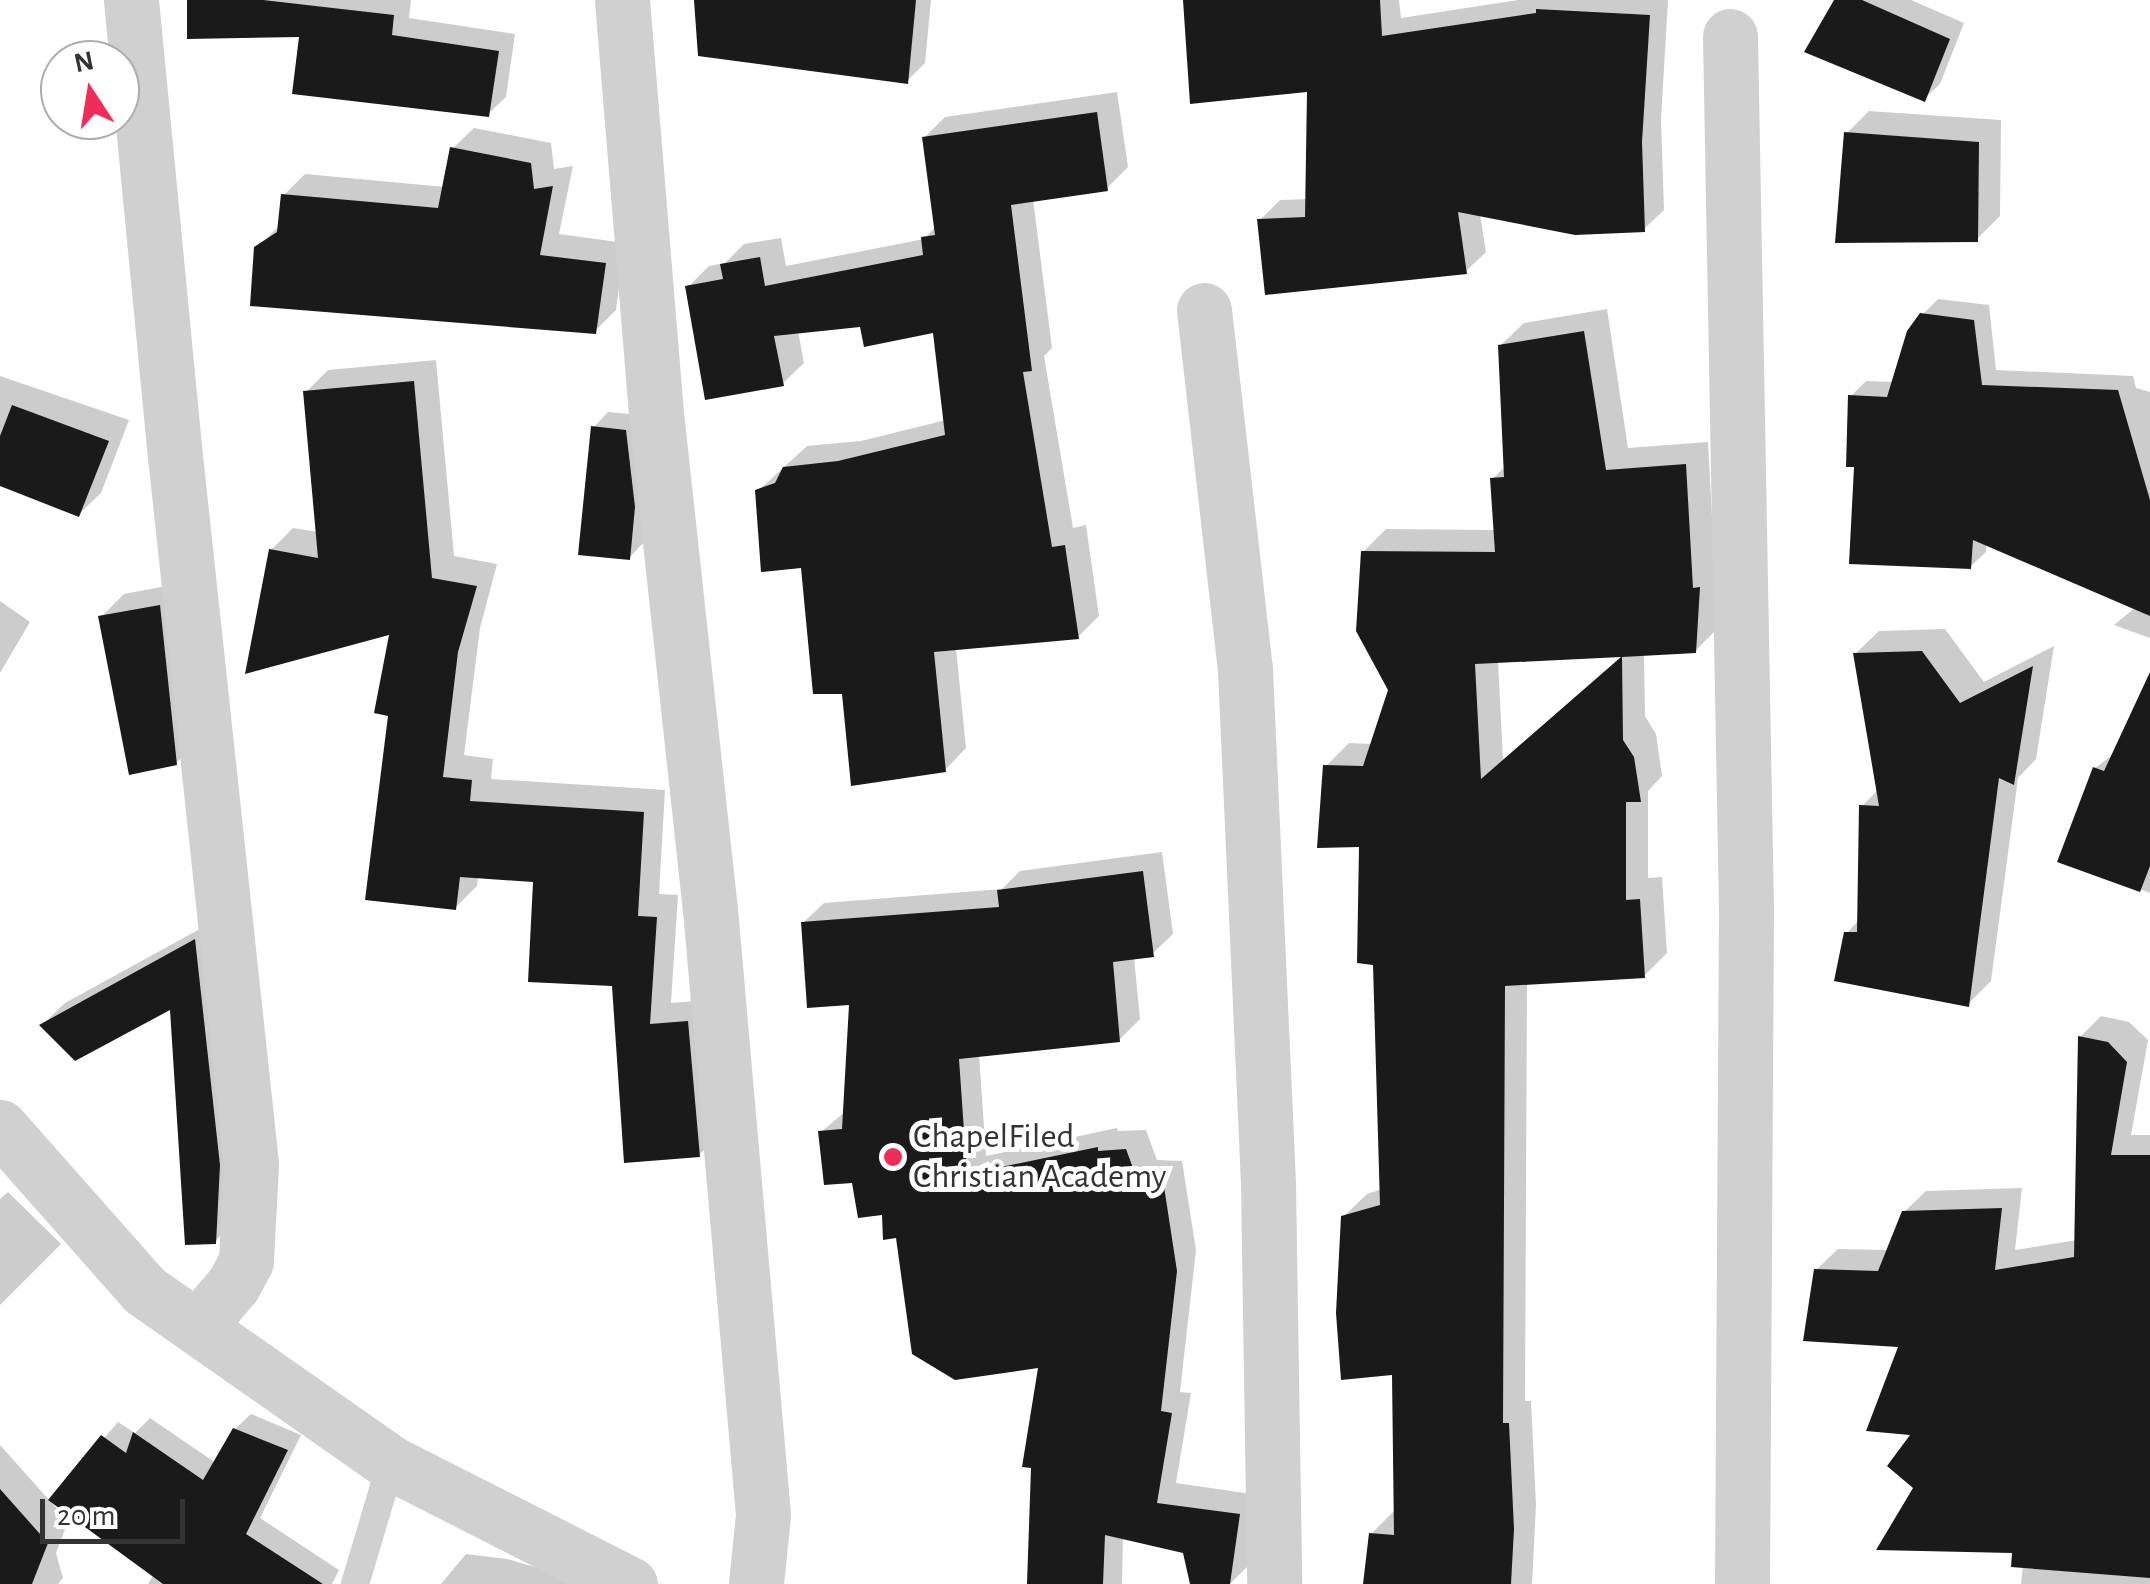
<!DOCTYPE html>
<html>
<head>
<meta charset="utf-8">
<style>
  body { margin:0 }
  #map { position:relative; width:2150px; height:1584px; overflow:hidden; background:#fff; font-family:"Alegreya Sans",sans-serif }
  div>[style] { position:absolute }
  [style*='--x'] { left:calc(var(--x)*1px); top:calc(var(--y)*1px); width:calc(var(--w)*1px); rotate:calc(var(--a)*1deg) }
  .shadow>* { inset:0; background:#0003 }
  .building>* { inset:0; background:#1a1a1a }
  .lane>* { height:28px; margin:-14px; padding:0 14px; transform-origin:14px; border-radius:14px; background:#d0d0d0 }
  .street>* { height:55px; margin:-27.5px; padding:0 27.5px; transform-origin:27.5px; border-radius:27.5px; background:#d0d0d0 }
  .dots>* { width:28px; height:28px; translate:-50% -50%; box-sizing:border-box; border:5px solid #fff; border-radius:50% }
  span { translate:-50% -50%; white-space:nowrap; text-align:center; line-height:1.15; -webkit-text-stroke:10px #fff; paint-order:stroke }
  .poi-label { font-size:35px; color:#333 }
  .left { translate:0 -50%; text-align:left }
  .north { position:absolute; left:40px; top:40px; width:100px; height:100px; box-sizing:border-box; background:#fff; border:2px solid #adadad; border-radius:50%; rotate:348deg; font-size:28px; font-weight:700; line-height:40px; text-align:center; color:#333 }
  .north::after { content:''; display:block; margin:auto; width:35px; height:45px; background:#f12d57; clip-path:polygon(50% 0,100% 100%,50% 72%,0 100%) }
  .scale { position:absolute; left:40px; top:1499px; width:145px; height:45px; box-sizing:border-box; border:5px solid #333; border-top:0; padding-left:12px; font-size:30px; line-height:35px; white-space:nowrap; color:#333; -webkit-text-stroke:8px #fff; paint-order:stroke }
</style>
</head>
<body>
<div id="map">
  <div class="shadow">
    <i style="clip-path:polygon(189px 0,411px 0,409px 18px,515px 34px,506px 97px,488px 114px,302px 34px)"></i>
    <i style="clip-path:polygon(696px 0,931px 0,925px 63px,907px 81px)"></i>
    <i style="clip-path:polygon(1186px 0,1399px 0,1401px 18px,1518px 0,1668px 0,1661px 120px,1664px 210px,1644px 229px,1480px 214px,1486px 252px,1466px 271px,1260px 220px,1280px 200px,1308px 199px,1310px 89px)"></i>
    <i style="clip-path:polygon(1837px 0,1911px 0,1964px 23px,1940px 84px,1924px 99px)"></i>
    <i style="clip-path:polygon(1117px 92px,1128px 167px,1107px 188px,1033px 199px,1052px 348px,1044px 356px,1073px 528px,1086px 525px,1099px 616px,1078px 637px,956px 648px,966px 748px,945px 770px,844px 692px,803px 565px,758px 491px,807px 446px,861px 441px,946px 420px,935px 330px,862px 324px,798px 331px,804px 363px,782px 384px,688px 287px,709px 266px,725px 263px,744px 244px,781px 238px,786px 266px,924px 239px,937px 225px,924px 138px,945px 117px)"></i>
    <i style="clip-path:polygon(1869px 111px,2001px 120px,2000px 216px,1977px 239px,1846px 134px)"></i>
    <i style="clip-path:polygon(474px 128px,551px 143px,554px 169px,573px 166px,559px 234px,625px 243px,616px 310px,595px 331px,257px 248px,280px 225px,284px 195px,305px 174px,445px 187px,452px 149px)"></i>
    <i style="clip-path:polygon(1938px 299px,1989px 305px,1996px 370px,2133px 376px,2136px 388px,2150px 392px,2150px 638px,2114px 625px,2136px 607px,1986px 543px,1986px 552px,1970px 567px,1856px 465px,1851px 396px,1866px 381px,1894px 382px,1922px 315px)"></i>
    <i style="clip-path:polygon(evenodd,1607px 309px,1628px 448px,1708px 442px,1718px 628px,1695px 651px,1644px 653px,1645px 716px,1656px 734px,1662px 776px,1648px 791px,1648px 878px,1662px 877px,1667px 953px,1644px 976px,1527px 982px,1525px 1401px,1531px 1401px,1536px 1505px,1532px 1584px,1365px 1584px,1371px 1534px,1394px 1511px,1394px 1372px,1343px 1217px,1367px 1194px,1382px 1189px,1375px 962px,1361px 845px,1326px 766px,1349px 743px,1373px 744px,1390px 690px,1363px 552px,1386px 529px,1496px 530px,1492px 479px,1506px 466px,1500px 346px,1524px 323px,1607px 309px,1625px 654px,1503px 760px,1498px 661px,1625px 654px)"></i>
    <i style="clip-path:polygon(436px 360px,454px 556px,497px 564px,480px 628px,464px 755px,493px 759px,491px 779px,665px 790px,659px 894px,678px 895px,671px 1003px,710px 1000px,721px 1133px,699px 1155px,614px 984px,536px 880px,478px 876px,477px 886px,455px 908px,390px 714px,392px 631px,271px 550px,293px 528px,318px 532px,306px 392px,328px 370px)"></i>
    <i style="clip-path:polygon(0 376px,129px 420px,101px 493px,79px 514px,0 481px)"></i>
    <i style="clip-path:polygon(608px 412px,641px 415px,644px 542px,629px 558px,593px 428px)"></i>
    <i style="clip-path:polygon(182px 583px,199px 740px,176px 763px,101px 617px,124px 594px)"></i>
    <i style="clip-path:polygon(0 601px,30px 622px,0 673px)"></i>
    <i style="clip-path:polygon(1945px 629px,1984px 682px,2054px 646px,2036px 759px,2018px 778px,1991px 981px,1968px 1004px,1847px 933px,1860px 919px,1862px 806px,1879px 789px,1856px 653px,1879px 631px)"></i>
    <i style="clip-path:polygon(2150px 678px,2150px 893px,2060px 860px,2095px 768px,2114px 754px)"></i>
    <i style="clip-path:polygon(1162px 852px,1173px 934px,1152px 954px,1134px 957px,1140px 1019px,1119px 1040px,979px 1054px,986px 1156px,1117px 1128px,1118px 1131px,1146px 1130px,1157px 1160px,1182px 1161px,1196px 1250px,1180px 1392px,1191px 1393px,1176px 1483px,1259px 1495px,1249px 1565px,1230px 1584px,1210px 1584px,1186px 1550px,1123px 1536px,1122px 1584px,1029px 1584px,1041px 1365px,898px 1235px,821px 1132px,846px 1111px,852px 1002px,803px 923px,824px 903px,1002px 889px,1020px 871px)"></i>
    <i style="clip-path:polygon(218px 919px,238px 1218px,215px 1241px,173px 1006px,42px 1025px,65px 1003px)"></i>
    <i style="clip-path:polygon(2101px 1016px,2129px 1022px,2148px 1040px,2131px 1135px,2150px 1135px,2150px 1584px,2021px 1584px,2023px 1565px,2015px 1550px,1916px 1488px,1915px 1433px,1901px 1345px,1816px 1270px,1838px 1249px,1889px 1250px,1904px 1212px,1926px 1191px,2022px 1188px,2015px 1250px,2077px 1240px,2080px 1037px)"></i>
    <i style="clip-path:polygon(8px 1192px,61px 1244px,0 1305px,0 1199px)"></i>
    <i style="clip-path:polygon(251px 1414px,301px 1435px,260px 1518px,339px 1570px,332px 1584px,148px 1584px,154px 1574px,51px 1502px,68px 1521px,56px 1553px,63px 1578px,58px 1584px,0 1584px,0 1445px,50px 1501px,118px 1422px,135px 1433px,150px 1418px,216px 1463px,235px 1429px)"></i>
    <i style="clip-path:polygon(466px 1554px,507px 1559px,594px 1584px,441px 1584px)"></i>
  </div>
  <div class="building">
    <i style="clip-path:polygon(187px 0,263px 0,394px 15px,392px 35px,499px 51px,489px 117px,292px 94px,299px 37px,187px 39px)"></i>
    <i style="clip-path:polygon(694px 0,916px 0,908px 84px,698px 56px)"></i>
    <i style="clip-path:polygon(1183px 0,1380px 0,1382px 36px,1536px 13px,1536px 9px,1650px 15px,1642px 142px,1645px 232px,1575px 235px,1458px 212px,1467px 274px,1265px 295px,1257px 219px,1305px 217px,1307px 92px,1190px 104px)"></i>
    <i style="clip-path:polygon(1834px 0,1862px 0,1950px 39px,1925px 102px,1804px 52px)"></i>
    <i style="clip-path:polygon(1097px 112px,1108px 191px,1011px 205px,1032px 371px,1023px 372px,1052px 547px,1065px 545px,1079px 639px,934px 652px,946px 772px,851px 786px,842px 694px,813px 694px,801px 568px,761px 572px,755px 490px,775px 483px,783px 467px,838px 461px,945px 435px,933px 333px,864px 347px,860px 327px,774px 336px,784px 386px,705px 400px,685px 286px,723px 279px,720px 264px,760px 257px,765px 286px,923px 255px,921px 237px,935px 235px,922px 137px)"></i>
    <i style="clip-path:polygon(1844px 132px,1979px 142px,1978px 242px,1835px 243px)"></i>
    <i style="clip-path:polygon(450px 147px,531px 163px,534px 189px,553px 186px,540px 255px,606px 263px,596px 334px,250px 306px,254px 247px,277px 232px,281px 194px,438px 208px)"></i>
    <i style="clip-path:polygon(1920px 313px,1974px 320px,1982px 385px,2118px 390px,2150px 500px,2150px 616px,1973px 540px,1971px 569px,1849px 564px,1854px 467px,1846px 467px,1848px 395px,1887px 397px,1907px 331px)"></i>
    <i style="clip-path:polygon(evenodd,1584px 331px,1606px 470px,1686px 464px,1693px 588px,1700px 587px,1696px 653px,1622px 657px,1623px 740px,1634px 757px,1641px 802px,1626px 802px,1626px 900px,1640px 899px,1645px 978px,1505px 986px,1503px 1423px,1509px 1423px,1514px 1529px,1511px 1584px,1363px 1584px,1369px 1533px,1394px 1535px,1392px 1375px,1341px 1380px,1336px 1313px,1341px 1216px,1380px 1205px,1373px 965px,1357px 963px,1359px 847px,1317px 848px,1323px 765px,1363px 766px,1388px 690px,1356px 631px,1361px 551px,1495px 552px,1490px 478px,1504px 477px,1498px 345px,1584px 331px,1621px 657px,1481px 779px,1475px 664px,1621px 657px)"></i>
    <i style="clip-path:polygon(414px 381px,432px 578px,477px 586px,458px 652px,443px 777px,472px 780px,470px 801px,644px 812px,638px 916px,657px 917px,650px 1024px,688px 1021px,700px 1157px,624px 1163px,612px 986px,528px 982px,533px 882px,460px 877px,456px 910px,365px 900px,388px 716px,374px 713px,389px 635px,245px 674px,269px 549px,318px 558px,303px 391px)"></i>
    <i style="clip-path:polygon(12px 405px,109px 441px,79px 517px,0 486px,0 436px)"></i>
    <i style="clip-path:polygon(591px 426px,626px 430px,635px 507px,630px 560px,578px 555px)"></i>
    <i style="clip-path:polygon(160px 605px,177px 765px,129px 775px,98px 616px)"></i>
    <i style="clip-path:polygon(1922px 651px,1960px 703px,2033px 666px,2014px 785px,1999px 778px,1969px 1007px,1834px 981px,1844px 932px,1857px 932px,1859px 805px,1879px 806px,1853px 653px)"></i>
    <i style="clip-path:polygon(2150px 672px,2150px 866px,2140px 892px,2057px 862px,2093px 767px,2104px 771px)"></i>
    <i style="clip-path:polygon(1143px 871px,1154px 957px,1113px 962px,1120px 1042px,959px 1059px,967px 1174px,1098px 1147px,1098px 1151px,1126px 1149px,1137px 1179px,1163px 1180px,1177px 1271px,1161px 1411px,1172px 1413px,1157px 1503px,1240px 1514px,1230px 1584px,1190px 1584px,1183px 1553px,1105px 1535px,1103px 1584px,1027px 1584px,1031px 1468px,1022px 1467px,1038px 1368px,955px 1380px,912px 1354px,896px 1238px,883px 1240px,882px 1215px,858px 1218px,852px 1183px,824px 1185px,818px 1131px,842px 1129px,849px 1005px,807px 1008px,801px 922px,999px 907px,997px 890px)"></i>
    <i style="clip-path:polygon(195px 939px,220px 1165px,216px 1244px,185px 1245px,170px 1010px,75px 1061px,39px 1025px)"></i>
    <i style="clip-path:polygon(2078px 1036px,2108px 1042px,2127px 1062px,2111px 1155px,2150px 1155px,2150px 1578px,2011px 1567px,2012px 1553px,1876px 1550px,1913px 1488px,1887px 1466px,1910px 1435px,1866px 1431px,1898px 1347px,1803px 1341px,1814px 1269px,1878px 1271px,1902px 1211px,2002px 1208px,1995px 1270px,2074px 1257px)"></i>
    <i style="clip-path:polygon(233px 1428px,288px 1450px,246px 1534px,323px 1584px,163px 1584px,48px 1500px,101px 1435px,126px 1453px,133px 1432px,203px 1480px)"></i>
    <i style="clip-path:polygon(0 1489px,48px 1543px,32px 1584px,0 1584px)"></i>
  </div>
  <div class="lane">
    <i style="--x:355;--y:1584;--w:126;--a:-73.4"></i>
  </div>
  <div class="street">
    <i style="--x:131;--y:0;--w:458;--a:84.5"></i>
    <i style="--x:175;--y:456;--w:712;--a:83.87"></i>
    <i style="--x:251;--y:1164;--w:97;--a:93"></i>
    <i style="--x:246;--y:1261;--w:27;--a:118"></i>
    <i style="--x:233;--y:1285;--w:52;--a:130.4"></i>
    <i style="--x:622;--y:0;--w:414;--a:85.3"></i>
    <i style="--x:656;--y:413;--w:499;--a:83.8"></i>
    <i style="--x:710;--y:909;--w:608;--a:85"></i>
    <i style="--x:763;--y:1515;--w:69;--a:95.8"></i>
    <i style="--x:1730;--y:36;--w:873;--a:88.95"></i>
    <i style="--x:1746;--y:909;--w:675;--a:90.34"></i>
    <i style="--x:1204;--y:310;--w:361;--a:83.5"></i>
    <i style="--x:1245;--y:669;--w:516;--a:87.44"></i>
    <i style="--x:1268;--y:1184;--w:400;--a:89.1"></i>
    <i style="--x:0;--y:1127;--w:217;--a:48.5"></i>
    <i style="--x:144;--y:1290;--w:302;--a:35"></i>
    <i style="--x:391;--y:1463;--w:268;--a:26.9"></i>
  </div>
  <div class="dots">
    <i style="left:893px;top:1157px;background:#f12d57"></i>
  </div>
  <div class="poi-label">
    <span class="left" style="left:913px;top:1157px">ChapelFiled<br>Christian Academy</span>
  </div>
  <div class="north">N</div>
  <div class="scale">20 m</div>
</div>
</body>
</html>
